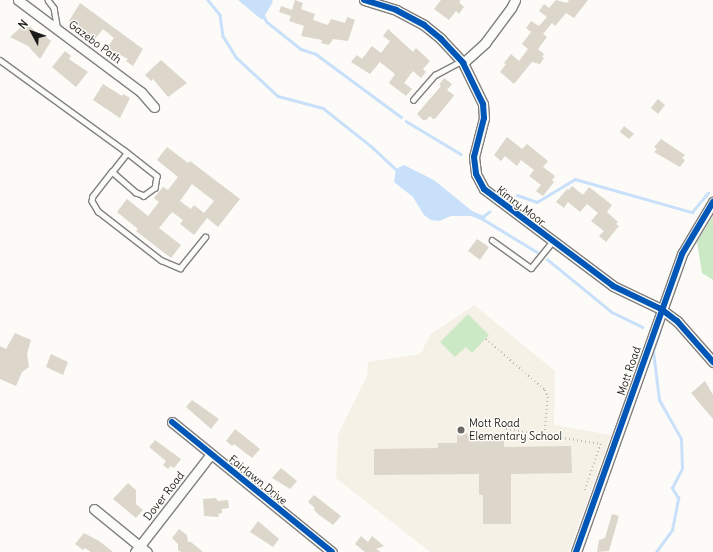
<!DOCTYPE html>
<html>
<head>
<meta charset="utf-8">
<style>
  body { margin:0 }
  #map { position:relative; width:713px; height:552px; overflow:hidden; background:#fcfbf8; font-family:Delius,sans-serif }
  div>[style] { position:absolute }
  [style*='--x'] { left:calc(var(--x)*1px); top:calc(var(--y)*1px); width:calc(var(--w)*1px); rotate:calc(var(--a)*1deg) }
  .built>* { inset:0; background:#f6f1e6 }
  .green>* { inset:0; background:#cce9c6 }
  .water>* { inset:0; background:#c8e0f9 }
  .stream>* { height:2.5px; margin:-1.25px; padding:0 1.25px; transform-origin:1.25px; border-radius:1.25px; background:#c8e0f9 }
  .building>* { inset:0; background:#dcd6cb }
  .path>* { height:1.5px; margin-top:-0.75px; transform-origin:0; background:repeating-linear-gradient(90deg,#bbbab8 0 1px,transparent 0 4px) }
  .roads { filter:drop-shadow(1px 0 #81807f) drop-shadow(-1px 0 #81807f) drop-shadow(0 1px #81807f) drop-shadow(0 -1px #81807f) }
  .service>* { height:4.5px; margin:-2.25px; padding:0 2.25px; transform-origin:2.25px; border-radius:2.25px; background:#fbfbf9 }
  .minor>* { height:9px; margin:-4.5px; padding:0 4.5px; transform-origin:4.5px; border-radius:4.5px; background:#fbfbf9 }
  .cycleway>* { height:6px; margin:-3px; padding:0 3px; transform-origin:3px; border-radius:3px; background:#0057b8 }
  .dots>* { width:11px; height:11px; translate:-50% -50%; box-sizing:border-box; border:2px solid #fdfcf7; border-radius:50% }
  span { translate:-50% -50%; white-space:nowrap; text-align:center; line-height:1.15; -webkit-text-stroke:3px #fdfcf7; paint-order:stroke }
  .street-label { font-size:11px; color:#1c1c1c }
  .poi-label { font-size:11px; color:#1c1c1c }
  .left { translate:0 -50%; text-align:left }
  .north { position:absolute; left:12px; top:12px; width:40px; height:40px; -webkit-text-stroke:3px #fdfcf7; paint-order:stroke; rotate:311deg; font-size:11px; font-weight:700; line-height:16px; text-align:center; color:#1c1c1c }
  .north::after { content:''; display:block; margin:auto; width:14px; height:18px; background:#1c1c1c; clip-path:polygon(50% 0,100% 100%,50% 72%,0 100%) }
</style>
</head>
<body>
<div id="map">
  <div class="built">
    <i style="clip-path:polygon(474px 305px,555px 371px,554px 425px,611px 435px,569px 552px,430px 552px,336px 478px,338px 435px,367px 376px,368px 362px,420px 354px,431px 334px)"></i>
  </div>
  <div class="green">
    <i style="clip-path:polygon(713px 216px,713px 280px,702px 273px,697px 242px)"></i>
    <i style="clip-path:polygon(468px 314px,489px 335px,472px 353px,466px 347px,455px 357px,440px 342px)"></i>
  </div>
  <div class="water">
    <i style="clip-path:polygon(238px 0,272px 0,273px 2px,262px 20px)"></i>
    <i style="clip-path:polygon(404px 165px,434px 180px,472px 211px,486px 217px,483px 221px,471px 216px,451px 216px,439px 221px,431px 220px,424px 215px,413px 197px,394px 182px,396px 169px)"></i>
  </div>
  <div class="stream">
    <i style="--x:208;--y:0;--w:19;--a:51"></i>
    <i style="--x:220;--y:15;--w:21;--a:82"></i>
    <i style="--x:223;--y:36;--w:26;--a:58"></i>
    <i style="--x:237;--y:58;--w:56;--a:42.8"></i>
    <i style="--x:278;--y:96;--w:47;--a:14.9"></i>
    <i style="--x:323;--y:108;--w:61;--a:38.4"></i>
    <i style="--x:371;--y:146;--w:37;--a:43"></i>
    <i style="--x:263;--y:15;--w:8;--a:60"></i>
    <i style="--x:267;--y:22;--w:43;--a:38.5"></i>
    <i style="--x:301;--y:49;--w:16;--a:18"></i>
    <i style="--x:316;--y:54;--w:106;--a:36.5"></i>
    <i style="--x:406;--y:121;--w:64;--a:31"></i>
    <i style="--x:517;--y:195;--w:21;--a:19"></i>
    <i style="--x:537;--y:202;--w:44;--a:-31.2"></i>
    <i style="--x:575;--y:179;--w:122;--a:15.8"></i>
    <i style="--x:692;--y:212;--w:25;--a:-50"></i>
    <i style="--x:482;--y:217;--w:9;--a:-36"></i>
    <i style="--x:483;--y:219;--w:63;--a:31.4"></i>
    <i style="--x:547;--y:259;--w:84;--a:39.2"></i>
    <i style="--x:612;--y:312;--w:34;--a:26"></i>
    <i style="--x:656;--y:552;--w:27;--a:-54"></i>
    <i style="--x:672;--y:530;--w:33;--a:-79"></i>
    <i style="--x:678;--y:498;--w:12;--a:-121"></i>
    <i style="--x:672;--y:488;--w:22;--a:-63"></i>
    <i style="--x:682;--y:468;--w:29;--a:-92"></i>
    <i style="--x:681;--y:439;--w:45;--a:-119.4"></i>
    <i style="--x:659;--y:400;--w:49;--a:-97"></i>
    <i style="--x:653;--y:351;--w:21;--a:-71"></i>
  </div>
  <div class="building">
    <i style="clip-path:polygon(295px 0,303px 3px,301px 9px,315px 14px,313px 20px,328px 25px,331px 19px,345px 23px,347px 17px,355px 20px,348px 41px,333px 39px,329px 45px,321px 43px,322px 40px,301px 36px,304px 26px,289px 21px,291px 16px,279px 12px,281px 6px,292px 10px)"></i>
    <i style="clip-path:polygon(441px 0,461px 0,459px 2px,464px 7px,459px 14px,456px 11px,449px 20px,434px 9px)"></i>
    <i style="clip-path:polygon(556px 0,567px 3px,569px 0,588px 0,574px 18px,566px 13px,555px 26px,552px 23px,543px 34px,547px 37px,538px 49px,544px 54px,542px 57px,544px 58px,540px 64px,532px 62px,514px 84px,500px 72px,506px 64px,504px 63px,511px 54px,519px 61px,528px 49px,522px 44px,531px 32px,526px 28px,531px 21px,539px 26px,547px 17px,539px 11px,544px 4px,549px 8px)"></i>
    <i style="clip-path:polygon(80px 3px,143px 49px,133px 66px,126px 61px,128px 59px,107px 48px,114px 38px,103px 29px,94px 40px,77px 24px,75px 26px,69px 21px)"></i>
    <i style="clip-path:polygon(26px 23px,43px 38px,45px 36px,51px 41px,40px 59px,28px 46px,10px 37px)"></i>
    <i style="clip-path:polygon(388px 29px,413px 52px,416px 48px,430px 61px,423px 69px,426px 72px,421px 78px,413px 71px,404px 83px,412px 89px,406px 96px,389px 83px,395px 74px,380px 62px,370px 74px,351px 62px,357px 55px,362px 59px,372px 46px,381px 53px,390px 41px,383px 36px)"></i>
    <i style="clip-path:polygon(65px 51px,71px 56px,69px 59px,88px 72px,76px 87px,52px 67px)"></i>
    <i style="clip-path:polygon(161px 60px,187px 83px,168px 97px,153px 79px,151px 81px,145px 75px)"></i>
    <i style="clip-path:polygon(444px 78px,452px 84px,447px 90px,454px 95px,453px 97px,436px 118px,433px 119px,430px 116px,426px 120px,423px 120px,417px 114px,441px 86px,439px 85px)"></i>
    <i style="clip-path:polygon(103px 84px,122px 96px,123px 94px,130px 98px,120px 118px,93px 100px)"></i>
    <i style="clip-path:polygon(658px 99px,665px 105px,658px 114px,651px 108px)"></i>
    <i style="clip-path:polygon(624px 126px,634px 134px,629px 139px,620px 132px)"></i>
    <i style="clip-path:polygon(507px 137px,522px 149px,527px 144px,548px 161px,543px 167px,555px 176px,552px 180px,554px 182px,543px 196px,536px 191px,541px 185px,529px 176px,534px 170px,521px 160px,517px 166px,505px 156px,501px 161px,494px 155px)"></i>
    <i style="clip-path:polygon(661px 139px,685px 155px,682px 158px,685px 160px,680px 167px,654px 152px,657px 149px,654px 147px)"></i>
    <i style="clip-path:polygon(evenodd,167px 147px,188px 163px,190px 161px,240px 199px,218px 227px,207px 218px,194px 235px,180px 224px,183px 220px,172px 212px,159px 228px,181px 245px,171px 258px,136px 231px,138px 229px,117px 212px,127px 199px,148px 216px,159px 202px,154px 198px,163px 187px,168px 190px,178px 177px,157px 160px,167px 147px,192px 184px,214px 201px,204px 213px,194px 205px,191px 209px,180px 201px,192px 184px)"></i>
    <i style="clip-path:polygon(572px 186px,583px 195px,589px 187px,612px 205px,607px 212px,618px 222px,616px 224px,619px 226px,606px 242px,599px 236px,604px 231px,591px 221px,598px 213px,587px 204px,580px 212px,568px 202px,564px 208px,556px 202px,567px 189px,569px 190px)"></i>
    <i style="clip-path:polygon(477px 239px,489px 247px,480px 260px,468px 251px)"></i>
    <i style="clip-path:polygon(15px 333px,31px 340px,27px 354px,29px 367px,22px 372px,16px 386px,0 379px,0 346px,6px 349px)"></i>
    <i style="clip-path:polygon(51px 354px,68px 362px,63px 375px,46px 367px)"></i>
    <i style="clip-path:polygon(705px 381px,713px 395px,713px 419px,691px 393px)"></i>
    <i style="clip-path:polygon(192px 400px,219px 419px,211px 429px,186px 407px)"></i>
    <i style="clip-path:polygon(235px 429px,260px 449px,252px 458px,234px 444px,232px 446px,226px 441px)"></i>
    <i style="clip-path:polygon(504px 433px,504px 447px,571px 446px,572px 473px,511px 474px,511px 524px,483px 524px,483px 495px,479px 495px,479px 474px,374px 475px,374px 449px,438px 448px,438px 443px,457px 443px,457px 434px)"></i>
    <i style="clip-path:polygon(155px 440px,181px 459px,174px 468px,171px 466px,168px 469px,163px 465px,166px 461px,149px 447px)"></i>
    <i style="clip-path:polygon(281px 468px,297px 481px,290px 489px,272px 478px)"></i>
    <i style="clip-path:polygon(128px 483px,136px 490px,136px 504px,143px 510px,136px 518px,113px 499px)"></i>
    <i style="clip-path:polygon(314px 495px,341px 516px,333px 525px,318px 514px,314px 510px,315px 508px,308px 502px)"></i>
    <i style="clip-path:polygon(216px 498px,218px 501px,228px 500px,229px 508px,222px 509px,222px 513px,218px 514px,219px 517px,204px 516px,203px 499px)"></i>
    <i style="clip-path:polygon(612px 514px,619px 516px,609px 551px,597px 552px,599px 540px,605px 538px)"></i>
    <i style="clip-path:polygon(258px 521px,279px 539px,273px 547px,250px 532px)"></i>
    <i style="clip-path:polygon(179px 529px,187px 535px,188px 542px,191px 542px,203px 552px,181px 552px,178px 550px,178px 544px,172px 538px)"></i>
    <i style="clip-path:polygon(84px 533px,99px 541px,113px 552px,91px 552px,85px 548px,83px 550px,75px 544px)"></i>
    <i style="clip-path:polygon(361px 536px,368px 542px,372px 536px,384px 546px,376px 549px,381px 552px,365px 552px,355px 544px)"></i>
  </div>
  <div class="path">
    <i style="--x:486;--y:339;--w:78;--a:40.8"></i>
    <i style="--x:545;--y:390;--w:8;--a:67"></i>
    <i style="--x:548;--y:397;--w:38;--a:95"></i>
    <i style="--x:506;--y:429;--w:96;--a:9"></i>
    <i style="--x:601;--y:444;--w:49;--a:109.2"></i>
  </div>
  <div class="roads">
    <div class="service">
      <i style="--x:48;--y:0;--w:10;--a:53"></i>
      <i style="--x:54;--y:8;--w:22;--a:80"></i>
      <i style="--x:0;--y:60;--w:153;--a:36"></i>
      <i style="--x:124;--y:150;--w:42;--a:38.2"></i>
      <i style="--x:157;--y:176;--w:12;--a:99"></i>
      <i style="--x:155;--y:188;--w:14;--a:144"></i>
      <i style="--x:144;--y:196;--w:9;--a:-159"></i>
      <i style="--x:136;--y:193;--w:32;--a:-139"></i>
      <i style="--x:112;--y:172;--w:24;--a:-52"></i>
      <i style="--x:413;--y:100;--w:33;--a:-49"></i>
      <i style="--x:435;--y:75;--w:30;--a:-28"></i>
      <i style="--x:112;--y:172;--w:31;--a:128"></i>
      <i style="--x:93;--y:196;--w:5;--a:101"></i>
      <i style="--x:92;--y:201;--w:12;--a:59"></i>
      <i style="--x:98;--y:211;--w:80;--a:37.9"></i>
      <i style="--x:161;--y:260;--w:21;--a:23"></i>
      <i style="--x:180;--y:268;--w:40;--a:-51"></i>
      <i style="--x:492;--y:240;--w:48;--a:35.7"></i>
      <i style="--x:531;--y:268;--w:33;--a:-51"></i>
    </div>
    <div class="minor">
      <i style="--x:18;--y:0;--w:154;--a:36.8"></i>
      <i style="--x:141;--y:92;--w:20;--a:49"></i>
      <i style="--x:364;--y:0;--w:34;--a:17"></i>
      <i style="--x:396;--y:10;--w:32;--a:28"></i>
      <i style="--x:424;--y:25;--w:22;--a:39"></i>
      <i style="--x:441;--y:39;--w:33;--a:47"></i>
      <i style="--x:463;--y:63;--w:46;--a:64"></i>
      <i style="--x:483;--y:104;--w:14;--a:86"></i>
      <i style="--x:484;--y:118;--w:40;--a:104.4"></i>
      <i style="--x:474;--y:157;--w:17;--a:83"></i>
      <i style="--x:476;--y:174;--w:17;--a:62"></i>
      <i style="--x:484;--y:189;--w:161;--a:36.9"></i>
      <i style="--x:613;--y:286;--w:53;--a:25.6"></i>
      <i style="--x:661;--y:309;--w:20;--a:37"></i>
      <i style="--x:677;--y:321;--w:55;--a:48.7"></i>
      <i style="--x:463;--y:63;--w:30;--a:-42"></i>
      <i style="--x:485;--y:43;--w:44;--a:-53.4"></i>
      <i style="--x:511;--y:8;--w:9;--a:-63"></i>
      <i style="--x:172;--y:422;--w:206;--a:39.1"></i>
      <i style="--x:94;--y:509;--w:68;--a:39.1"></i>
      <i style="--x:135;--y:552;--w:124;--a:-52.2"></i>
      <i style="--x:576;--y:552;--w:316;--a:-70.4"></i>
      <i style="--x:682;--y:254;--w:61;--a:-59.2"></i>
    </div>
  </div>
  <div class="cycleway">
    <i style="--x:364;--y:0;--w:34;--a:17"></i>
    <i style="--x:396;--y:10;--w:32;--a:28"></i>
    <i style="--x:424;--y:25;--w:22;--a:39"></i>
    <i style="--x:441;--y:39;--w:33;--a:47"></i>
    <i style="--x:463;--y:63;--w:46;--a:64"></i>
    <i style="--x:483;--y:104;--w:14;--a:86"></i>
    <i style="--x:484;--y:118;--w:40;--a:104.4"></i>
    <i style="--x:474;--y:157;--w:17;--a:83"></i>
    <i style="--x:476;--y:174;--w:17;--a:62"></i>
    <i style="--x:484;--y:189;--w:161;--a:36.9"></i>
    <i style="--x:613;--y:286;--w:53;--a:25.6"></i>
    <i style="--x:661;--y:309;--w:20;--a:37"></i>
    <i style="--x:677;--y:321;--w:55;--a:48.7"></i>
    <i style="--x:172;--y:422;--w:206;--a:39.1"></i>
    <i style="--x:576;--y:552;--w:316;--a:-70.4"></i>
    <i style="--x:682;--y:254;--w:61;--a:-59.2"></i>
  </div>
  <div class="dots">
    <i style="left:461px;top:430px;background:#6a6a69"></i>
  </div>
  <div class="street-label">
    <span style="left:95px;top:42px;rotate:37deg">Gazebo Path</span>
    <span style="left:521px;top:206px;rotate:37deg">Kimry Moor</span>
    <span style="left:629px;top:371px;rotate:-71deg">Mott Road</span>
    <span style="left:258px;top:480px;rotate:39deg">Fairlawn Drive</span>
    <span style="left:164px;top:496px;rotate:-52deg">Dover Road</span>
  </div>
  <div class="poi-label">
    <span class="left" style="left:469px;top:430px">Mott Road<br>Elementary School</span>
  </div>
  <div class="north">N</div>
</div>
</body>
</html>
